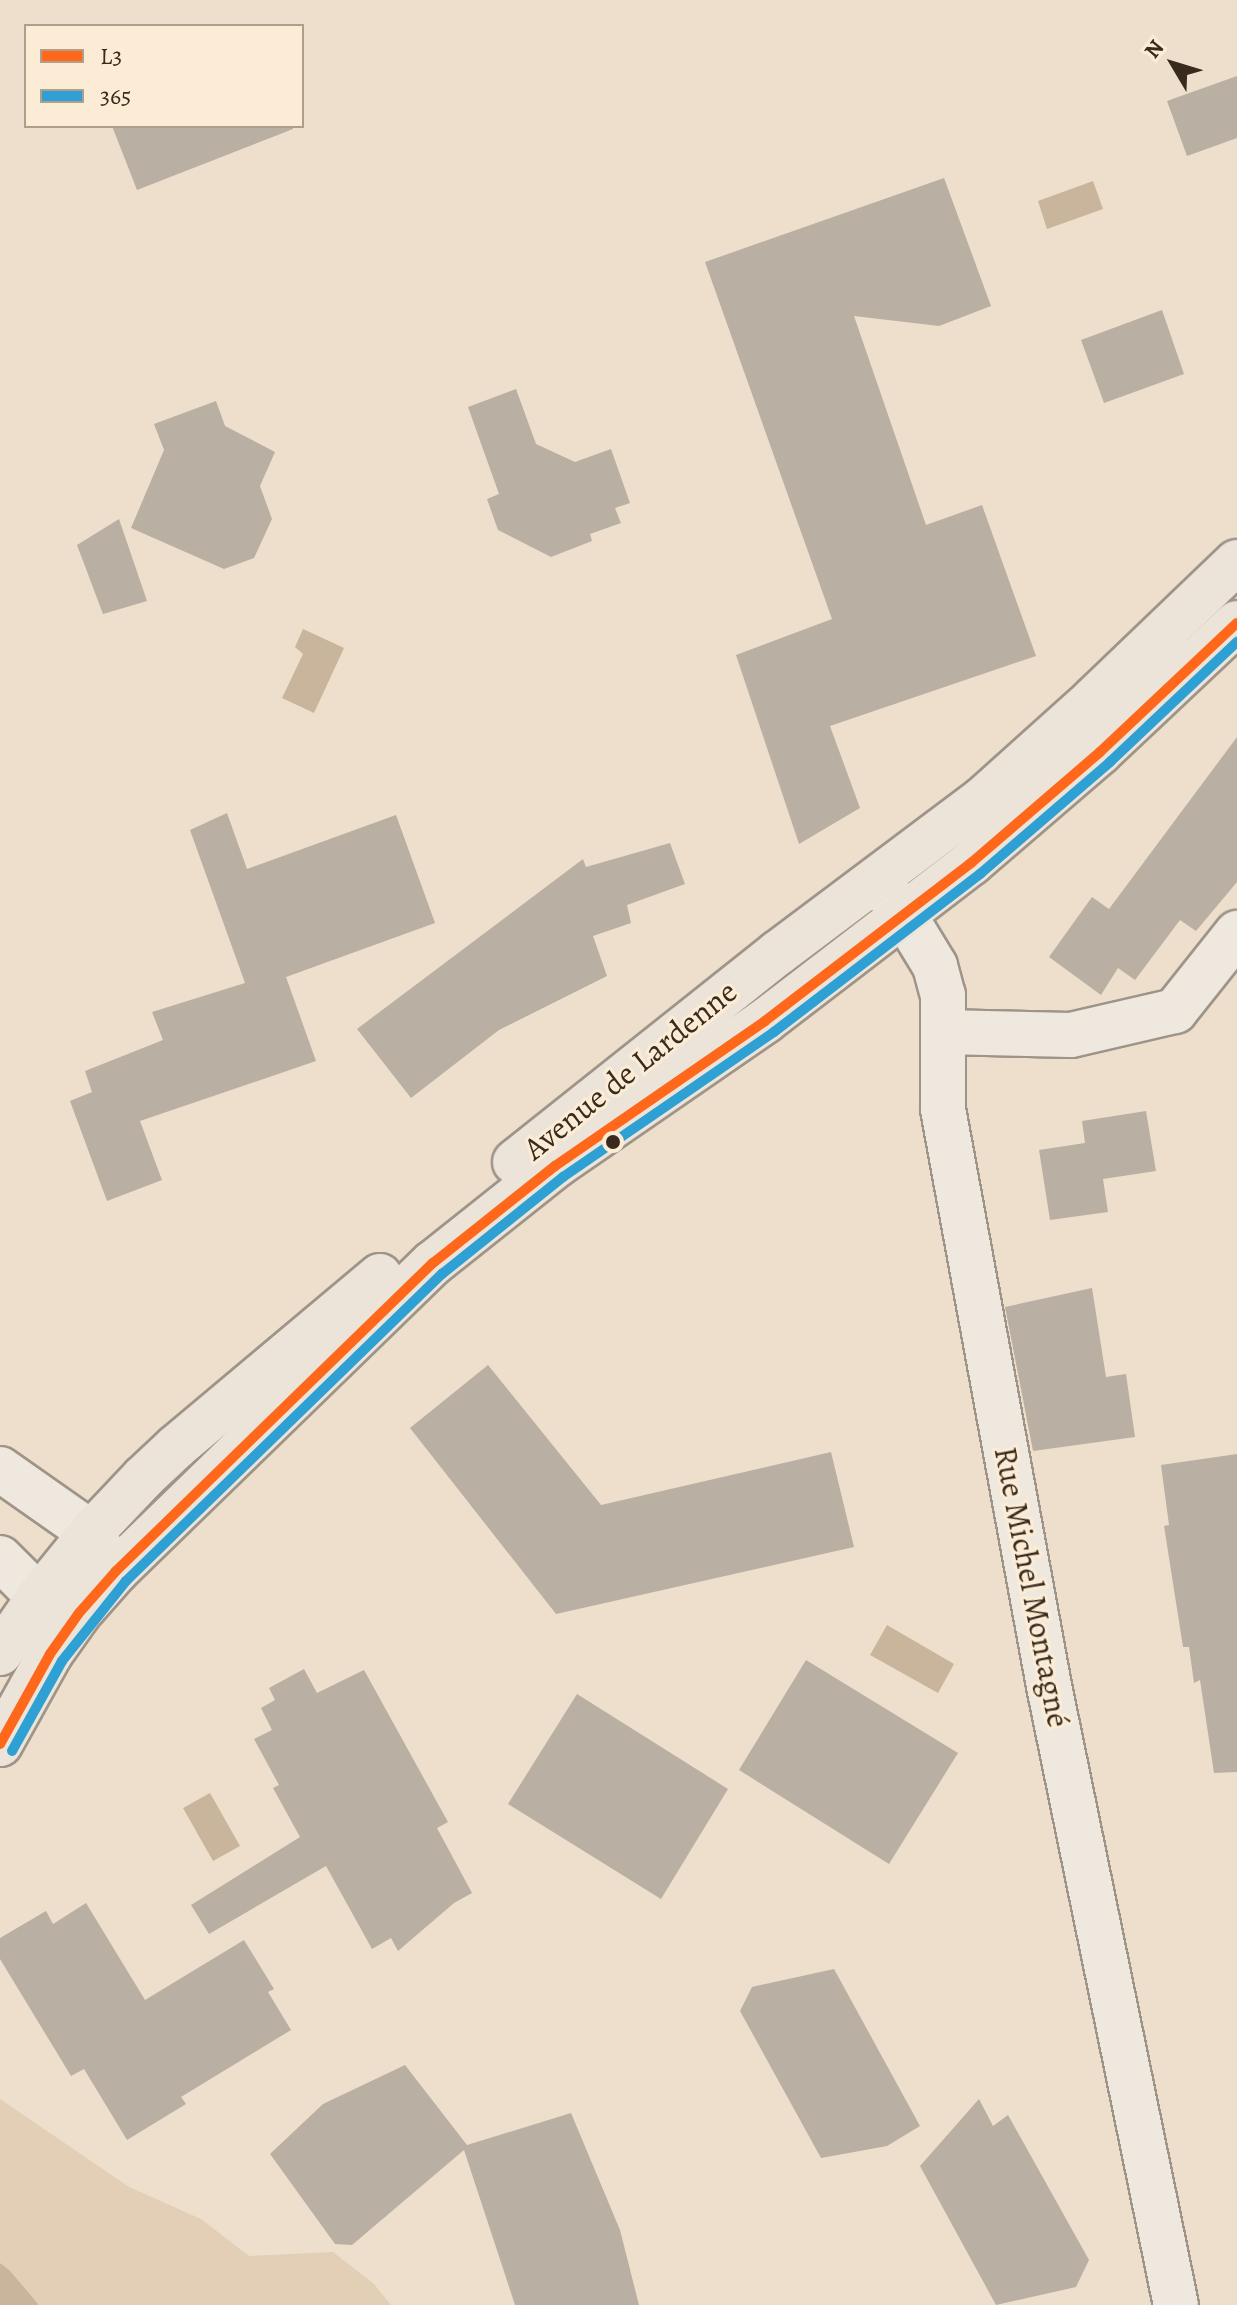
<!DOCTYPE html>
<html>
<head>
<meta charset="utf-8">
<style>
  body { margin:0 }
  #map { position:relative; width:1237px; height:2305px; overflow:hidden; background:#eddfcc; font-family:Alegreya,serif }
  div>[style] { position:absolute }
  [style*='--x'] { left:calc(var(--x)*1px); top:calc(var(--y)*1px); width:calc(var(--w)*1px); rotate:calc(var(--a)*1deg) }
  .green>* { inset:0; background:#e2cfb5 }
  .water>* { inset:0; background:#c8b59c }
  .building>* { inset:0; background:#b9afa2 }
  .roads { filter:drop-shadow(2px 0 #9e9488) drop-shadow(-2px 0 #9e9488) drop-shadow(0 2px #9e9488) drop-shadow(0 -2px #9e9488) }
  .street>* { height:44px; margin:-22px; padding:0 22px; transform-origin:22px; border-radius:22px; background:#efe8df }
  .primary>* { height:44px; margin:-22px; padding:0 22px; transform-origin:22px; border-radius:22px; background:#ece4d9 }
  .bus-1>* { height:10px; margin:-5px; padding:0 5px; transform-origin:5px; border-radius:5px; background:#ff671b }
  .bus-2>* { height:10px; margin:-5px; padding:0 5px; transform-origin:5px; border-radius:5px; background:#2ea0d3 }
  .dots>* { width:22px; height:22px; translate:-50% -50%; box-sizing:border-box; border:4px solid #fcecd5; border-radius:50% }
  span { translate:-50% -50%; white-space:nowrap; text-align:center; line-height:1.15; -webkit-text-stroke:6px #fcecd5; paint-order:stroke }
  .street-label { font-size:32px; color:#382b1e }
  .legend { position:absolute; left:24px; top:24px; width:280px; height:104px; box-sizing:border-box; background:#fcecd5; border:2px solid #ae9f8c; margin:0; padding:10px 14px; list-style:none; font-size:24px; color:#382b1e }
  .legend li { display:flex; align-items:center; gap:16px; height:40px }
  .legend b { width:40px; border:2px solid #ae9f8c }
  .north { position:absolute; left:1133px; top:24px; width:80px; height:80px; -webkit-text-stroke:6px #fcecd5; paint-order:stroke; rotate:308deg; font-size:22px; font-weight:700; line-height:32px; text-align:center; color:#382b1e }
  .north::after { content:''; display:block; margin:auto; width:28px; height:36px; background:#382b1e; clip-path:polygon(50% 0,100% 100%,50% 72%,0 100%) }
</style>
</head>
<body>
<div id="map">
  <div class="green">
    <i style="clip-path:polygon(0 2099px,129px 2187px,201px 2219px,249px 2256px,333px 2252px,374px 2284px,391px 2305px,39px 2305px,0 2263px)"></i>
  </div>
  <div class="water">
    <i style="clip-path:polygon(1093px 181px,1103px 209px,1047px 229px,1038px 201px)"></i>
    <i style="clip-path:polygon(303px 629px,344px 648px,314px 713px,282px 698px,303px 654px,295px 647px)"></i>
    <i style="clip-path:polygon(887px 1625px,954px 1664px,938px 1693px,870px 1655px)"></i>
    <i style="clip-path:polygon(210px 1793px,240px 1846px,213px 1861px,183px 1808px)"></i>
    <i style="clip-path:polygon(0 2263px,10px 2271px,39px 2305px,0 2305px)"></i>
  </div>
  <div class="building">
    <i style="clip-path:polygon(1237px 76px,1237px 138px,1187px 156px,1167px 101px)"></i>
    <i style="clip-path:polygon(112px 126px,293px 126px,293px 129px,137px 190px)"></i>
    <i style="clip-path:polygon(944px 178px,991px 306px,939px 326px,854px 316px,926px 525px,982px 505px,1036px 656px,830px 726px,860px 808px,799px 844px,736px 655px,832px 619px,705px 262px)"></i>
    <i style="clip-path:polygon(1162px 310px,1184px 374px,1104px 403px,1081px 340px)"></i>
    <i style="clip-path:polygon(516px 389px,536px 444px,575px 462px,611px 449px,630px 503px,615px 508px,621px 523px,590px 534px,592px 541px,551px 557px,498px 530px,487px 499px,499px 494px,468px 407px)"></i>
    <i style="clip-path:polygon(216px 401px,225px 426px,275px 452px,260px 486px,272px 519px,254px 558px,224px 569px,131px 528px,164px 450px,154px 424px)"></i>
    <i style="clip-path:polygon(119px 519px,147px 601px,103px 614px,77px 545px)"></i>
    <i style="clip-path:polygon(1237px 737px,1237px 882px,1196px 931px,1180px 920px,1135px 980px,1118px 968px,1101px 995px,1049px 957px,1092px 897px,1109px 909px)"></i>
    <i style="clip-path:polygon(227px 813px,247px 869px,396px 815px,435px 923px,286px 977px,316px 1061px,140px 1121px,162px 1180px,107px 1201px,70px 1101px,92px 1092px,85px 1071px,163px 1040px,152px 1012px,245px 983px,190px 830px)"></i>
    <i style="clip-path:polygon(670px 843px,685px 884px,627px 905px,631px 923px,593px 936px,607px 976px,499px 1030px,411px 1098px,357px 1029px,583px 859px,586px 867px)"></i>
    <i style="clip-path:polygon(1146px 1111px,1156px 1171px,1103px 1179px,1108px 1212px,1050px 1220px,1039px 1150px,1085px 1143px,1082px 1121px)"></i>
    <i style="clip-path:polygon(1092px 1288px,1106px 1377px,1126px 1374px,1135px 1437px,1033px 1451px,1005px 1307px)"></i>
    <i style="clip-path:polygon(488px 1365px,601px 1505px,831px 1452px,854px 1547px,556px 1614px,410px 1428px)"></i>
    <i style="clip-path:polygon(1237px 1454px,1237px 1772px,1214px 1773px,1200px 1680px,1194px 1683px,1189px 1647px,1183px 1647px,1164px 1526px,1169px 1525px,1161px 1465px)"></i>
    <i style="clip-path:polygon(806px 1660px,958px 1753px,889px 1864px,739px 1770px)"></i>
    <i style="clip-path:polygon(304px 1669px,317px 1693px,364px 1670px,448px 1822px,437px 1828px,472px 1893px,454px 1903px,398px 1951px,391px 1938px,372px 1949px,326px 1866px,209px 1934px,191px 1905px,300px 1837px,273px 1788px,279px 1785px,254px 1739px,272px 1730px,261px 1708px,275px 1700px,269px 1688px)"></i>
    <i style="clip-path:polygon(577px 1694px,728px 1789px,661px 1899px,508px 1804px)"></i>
    <i style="clip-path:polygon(86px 1903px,145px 2000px,244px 1940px,274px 1989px,268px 1992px,291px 2030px,181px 2097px,186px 2104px,127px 2140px,84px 2069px,71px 2076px,0 1959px,0 1938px,46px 1911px,53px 1924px)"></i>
    <i style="clip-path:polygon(834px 1969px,920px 2126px,887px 2146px,821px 2158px,740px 2011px,752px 1987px)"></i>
    <i style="clip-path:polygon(405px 2065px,467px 2145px,571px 2113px,620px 2230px,639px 2305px,515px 2305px,464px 2150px,352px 2245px,335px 2244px,270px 2154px,323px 2104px)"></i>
    <i style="clip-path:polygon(979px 2099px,993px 2126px,1008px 2115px,1089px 2260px,1076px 2287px,996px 2305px,920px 2166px)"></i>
  </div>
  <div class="roads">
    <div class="street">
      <i style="--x:878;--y:881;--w:43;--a:52.6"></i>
      <i style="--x:904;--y:915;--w:60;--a:58.7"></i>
      <i style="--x:935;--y:966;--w:30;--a:75"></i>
      <i style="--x:943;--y:995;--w:114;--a:90"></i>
      <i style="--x:943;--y:1109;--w:587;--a:79.59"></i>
      <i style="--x:1049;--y:1686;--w:632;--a:78.41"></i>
      <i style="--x:943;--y:1032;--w:128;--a:1.3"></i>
      <i style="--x:1071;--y:1035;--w:107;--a:-13"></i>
      <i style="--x:1175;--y:1011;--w:100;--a:-51.5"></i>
      <i style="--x:0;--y:1469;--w:111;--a:35.1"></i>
      <i style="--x:91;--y:1533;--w:39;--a:58"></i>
      <i style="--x:0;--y:1558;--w:55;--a:45"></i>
      <i style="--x:39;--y:1597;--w:39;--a:23"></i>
    </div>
    <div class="primary">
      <i style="--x:515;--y:1162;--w:336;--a:-38.5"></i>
      <i style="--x:778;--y:953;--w:255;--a:-36.9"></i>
      <i style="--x:982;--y:800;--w:151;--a:-42"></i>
      <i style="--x:1094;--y:699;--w:198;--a:-43.8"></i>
      <i style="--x:0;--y:1653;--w:68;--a:-55.1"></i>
      <i style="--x:39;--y:1597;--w:82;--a:-50.9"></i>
      <i style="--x:91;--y:1533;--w:76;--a:-46.6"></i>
      <i style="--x:143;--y:1478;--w:45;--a:-43.2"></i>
      <i style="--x:176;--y:1447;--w:266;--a:-40"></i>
      <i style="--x:0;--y:1744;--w:103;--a:-60.9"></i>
      <i style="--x:50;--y:1654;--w:50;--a:-54.7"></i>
      <i style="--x:79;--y:1613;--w:56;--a:-48.6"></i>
      <i style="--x:116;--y:1571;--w:442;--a:-44.2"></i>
      <i style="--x:433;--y:1263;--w:156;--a:-38.5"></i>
      <i style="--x:555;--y:1166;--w:255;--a:-34.6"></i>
      <i style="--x:765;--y:1021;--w:260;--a:-37.5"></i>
      <i style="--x:971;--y:863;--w:170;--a:-40.7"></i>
      <i style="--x:1100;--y:752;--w:188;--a:-43.3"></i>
    </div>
  </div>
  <div class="bus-1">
    <i style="--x:0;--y:1744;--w:103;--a:-60.9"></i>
    <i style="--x:50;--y:1654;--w:50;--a:-54.7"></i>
    <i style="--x:79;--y:1613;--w:56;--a:-48.6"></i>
    <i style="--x:116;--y:1571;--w:442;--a:-44.2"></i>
    <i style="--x:433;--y:1263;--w:156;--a:-38.5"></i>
    <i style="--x:555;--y:1166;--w:255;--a:-34.6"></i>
    <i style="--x:765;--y:1021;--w:260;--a:-37.5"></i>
    <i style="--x:971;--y:863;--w:170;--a:-40.7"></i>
    <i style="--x:1100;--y:752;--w:188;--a:-43.3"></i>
  </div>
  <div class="bus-2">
    <i style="--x:12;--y:1751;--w:103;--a:-60.9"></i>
    <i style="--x:62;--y:1661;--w:102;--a:-51.3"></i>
    <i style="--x:126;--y:1581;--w:441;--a:-44.2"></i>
    <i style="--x:442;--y:1274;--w:155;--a:-38.7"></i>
    <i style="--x:563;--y:1177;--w:256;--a:-34.5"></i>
    <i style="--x:774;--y:1032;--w:260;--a:-37.5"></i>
    <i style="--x:980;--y:874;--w:172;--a:-40.7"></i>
    <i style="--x:1110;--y:762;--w:175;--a:-43.4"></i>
  </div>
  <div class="dots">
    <i style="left:613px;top:1142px;background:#382b1e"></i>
  </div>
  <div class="street-label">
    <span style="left:630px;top:1070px;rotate:-39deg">Avenue de Lardenne</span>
    <span style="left:1032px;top:1587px;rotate:79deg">Rue Michel Montagné</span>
  </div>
  <ul class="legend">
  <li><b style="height:10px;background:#ff671b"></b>L3</li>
  <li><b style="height:10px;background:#2ea0d3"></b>365</li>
  </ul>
  <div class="north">N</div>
</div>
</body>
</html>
